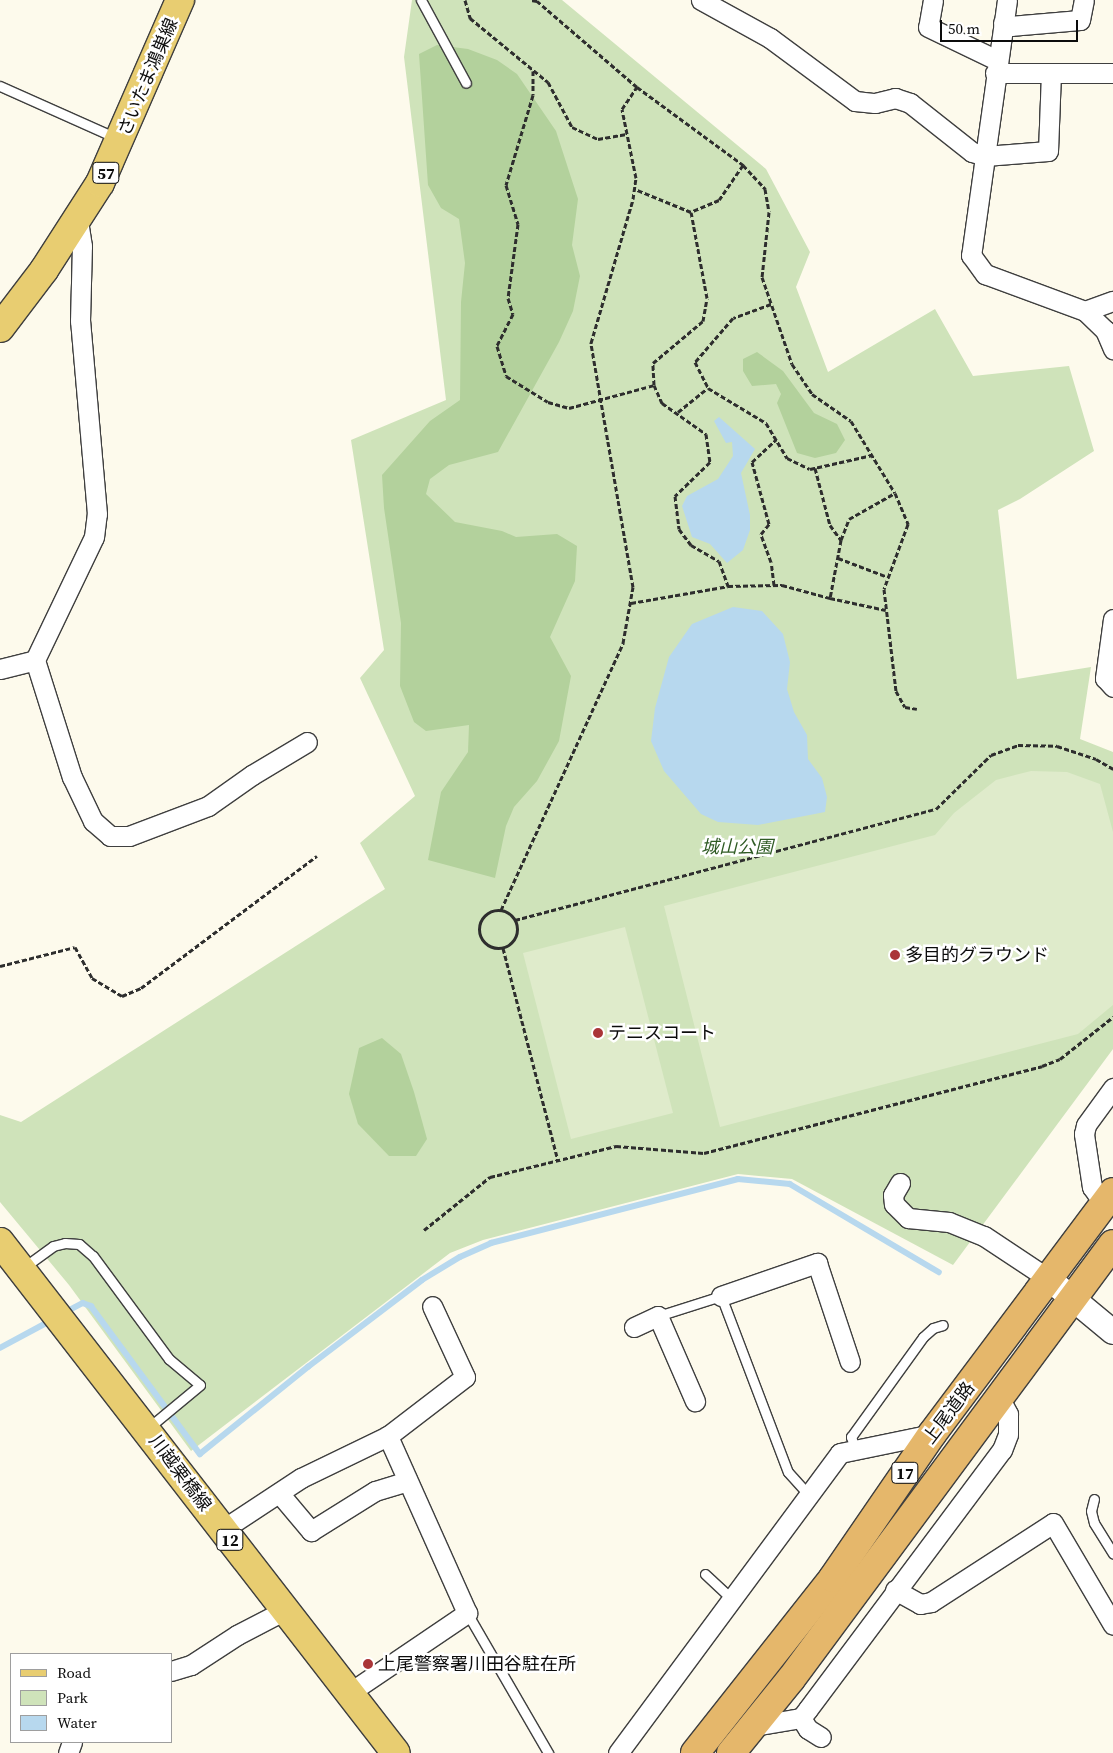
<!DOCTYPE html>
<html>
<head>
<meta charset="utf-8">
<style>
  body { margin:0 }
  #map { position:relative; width:1113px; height:1753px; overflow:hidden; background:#fdfaec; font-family:"Source Serif 4","Noto Sans JP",serif }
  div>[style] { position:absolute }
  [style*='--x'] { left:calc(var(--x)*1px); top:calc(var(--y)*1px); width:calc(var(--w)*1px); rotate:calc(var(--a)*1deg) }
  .green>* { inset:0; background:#cfe3ba }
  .forest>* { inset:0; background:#b3d19c }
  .pitch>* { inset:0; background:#dfebcb }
  .water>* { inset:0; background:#b7d8ee }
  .stream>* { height:5.5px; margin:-2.75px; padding:0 2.75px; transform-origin:2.75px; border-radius:2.75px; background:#b7d8ee }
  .path>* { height:3px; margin-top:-1.5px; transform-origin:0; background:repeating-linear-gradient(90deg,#2e2e2e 0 5px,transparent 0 7.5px) }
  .path>.ring { margin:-1.5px; padding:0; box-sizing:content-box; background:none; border:3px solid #2e2e2e; border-radius:50% }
  .roads { filter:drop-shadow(1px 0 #3f3f3f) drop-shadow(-1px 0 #3f3f3f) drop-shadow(0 1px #3f3f3f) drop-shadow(0 -1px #3f3f3f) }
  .service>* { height:9px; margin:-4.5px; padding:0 4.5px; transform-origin:4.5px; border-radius:4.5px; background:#fff }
  .minor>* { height:19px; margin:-9.5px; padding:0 9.5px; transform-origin:9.5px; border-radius:9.5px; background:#fff }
  .tertiary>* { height:24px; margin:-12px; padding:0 12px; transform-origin:12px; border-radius:12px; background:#fff }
  .primary>* { height:28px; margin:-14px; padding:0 14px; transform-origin:14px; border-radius:14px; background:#e8cd71 }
  .trunk>* { height:28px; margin:-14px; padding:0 14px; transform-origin:14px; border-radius:14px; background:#e5b76b }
  .dots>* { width:14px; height:14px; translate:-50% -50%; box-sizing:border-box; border:2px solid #fff; border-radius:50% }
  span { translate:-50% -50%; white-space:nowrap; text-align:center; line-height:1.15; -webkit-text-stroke:5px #fff; paint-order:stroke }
  .shield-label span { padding:1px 4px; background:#fff; border:1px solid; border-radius:4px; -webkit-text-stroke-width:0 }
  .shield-label { font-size:16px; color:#0c0c0c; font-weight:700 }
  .street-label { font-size:18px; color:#0c0c0c }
  .park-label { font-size:18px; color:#2f5b24; font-style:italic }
  .poi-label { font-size:18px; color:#0c0c0c }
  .left { translate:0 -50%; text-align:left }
  .legend { position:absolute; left:10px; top:1653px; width:162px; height:90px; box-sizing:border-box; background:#fff; border:1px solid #9e9e9e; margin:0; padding:6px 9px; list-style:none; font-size:15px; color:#0c0c0c }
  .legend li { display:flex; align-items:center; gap:10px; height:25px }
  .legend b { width:25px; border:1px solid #9e9e9e }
  .scale { position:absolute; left:940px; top:20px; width:138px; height:22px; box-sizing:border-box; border:2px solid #0c0c0c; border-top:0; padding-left:6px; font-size:15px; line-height:18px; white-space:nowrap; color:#0c0c0c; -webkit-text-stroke:4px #fff; paint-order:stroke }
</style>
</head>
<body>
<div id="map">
  <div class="green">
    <i style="clip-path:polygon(412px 0,562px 0,766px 169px,810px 252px,796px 287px,828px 372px,935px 309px,973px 376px,1069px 366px,1094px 451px,1020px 499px,998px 510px,1017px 679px,1091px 667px,1080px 739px,1113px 752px,1113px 1049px,953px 1265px,792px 1179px,738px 1174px,483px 1240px,450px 1253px,191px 1451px,69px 1285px,0 1202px,0 1115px,21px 1122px,385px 889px,360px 843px,415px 796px,360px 678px,384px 650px,351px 440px,446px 400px,404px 57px)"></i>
  </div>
  <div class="forest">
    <i style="clip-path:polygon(437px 45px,468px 49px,497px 60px,517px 74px,556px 131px,578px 199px,572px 245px,580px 276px,573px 311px,559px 342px,498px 452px,449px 465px,430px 479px,426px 494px,455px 522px,502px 531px,516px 537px,557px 534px,577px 546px,575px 581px,550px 637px,571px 676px,559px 741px,537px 781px,514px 807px,506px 826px,495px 878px,428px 860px,441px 792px,468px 752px,469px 725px,426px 731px,414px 722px,400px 686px,401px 623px,384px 508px,382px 475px,430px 421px,460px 400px,461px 302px,465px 263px,459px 219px,441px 208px,428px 185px,419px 54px)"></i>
    <i style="clip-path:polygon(757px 352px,783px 371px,814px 413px,837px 424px,845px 440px,836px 453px,815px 458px,797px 453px,777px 403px,781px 394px,776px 384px,752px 386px,743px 371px,743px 359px)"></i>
    <i style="clip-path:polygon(382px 1038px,401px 1054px,414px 1092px,427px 1139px,416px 1156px,389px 1156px,358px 1124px,349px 1094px,359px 1048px)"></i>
  </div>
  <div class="pitch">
    <i style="clip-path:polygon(1031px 771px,1067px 772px,1100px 784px,1113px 832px,1113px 1005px,1078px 1034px,720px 1127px,664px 906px,935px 835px,954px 813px,996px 780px)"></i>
    <i style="clip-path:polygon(625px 927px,673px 1113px,571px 1139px,523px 953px)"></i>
  </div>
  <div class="water">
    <i style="clip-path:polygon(719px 417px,755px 449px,741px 473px,750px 515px,750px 530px,743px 550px,727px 563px,710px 544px,692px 537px,682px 506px,687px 496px,718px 479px,733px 456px,732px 442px,726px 443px,714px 421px)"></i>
    <i style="clip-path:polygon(733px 607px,762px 611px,783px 634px,790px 662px,787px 689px,794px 712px,807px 735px,808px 759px,822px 778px,827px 797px,825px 812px,758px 825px,718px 822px,701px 814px,664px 771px,651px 741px,655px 708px,669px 657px,692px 624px)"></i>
  </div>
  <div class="stream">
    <i style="--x:64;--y:1313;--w:21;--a:-28"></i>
    <i style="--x:83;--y:1303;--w:9;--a:21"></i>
    <i style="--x:91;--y:1306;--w:184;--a:53.6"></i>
    <i style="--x:200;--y:1454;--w:139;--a:-38.9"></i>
    <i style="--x:308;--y:1367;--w:143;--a:-37.3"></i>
    <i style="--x:422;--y:1280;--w:44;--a:-31.2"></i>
    <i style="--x:460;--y:1257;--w:34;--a:-24"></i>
    <i style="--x:491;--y:1243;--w:255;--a:-14.5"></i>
    <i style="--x:738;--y:1179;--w:52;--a:5.5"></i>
    <i style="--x:790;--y:1184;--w:173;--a:30.6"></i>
    <i style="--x:0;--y:1348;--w:59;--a:-28.3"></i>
  </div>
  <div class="path">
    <i style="--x:465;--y:0;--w:19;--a:74"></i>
    <i style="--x:470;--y:18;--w:101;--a:39.4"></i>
    <i style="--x:548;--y:82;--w:51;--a:61.9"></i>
    <i style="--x:572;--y:127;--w:29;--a:25"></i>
    <i style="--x:598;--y:139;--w:29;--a:-10"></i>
    <i style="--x:533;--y:71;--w:24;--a:90"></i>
    <i style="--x:533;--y:95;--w:94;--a:106.7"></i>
    <i style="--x:506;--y:185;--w:41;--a:72.9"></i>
    <i style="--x:518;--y:224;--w:75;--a:97.7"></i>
    <i style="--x:508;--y:298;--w:17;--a:73"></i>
    <i style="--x:513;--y:314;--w:36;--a:117"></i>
    <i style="--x:497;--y:346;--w:31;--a:73"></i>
    <i style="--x:506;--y:376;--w:49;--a:31.8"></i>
    <i style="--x:548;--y:402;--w:22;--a:16"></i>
    <i style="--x:569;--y:408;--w:88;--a:-15.1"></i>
    <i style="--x:654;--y:385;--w:22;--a:-93"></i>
    <i style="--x:653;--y:363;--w:65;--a:-40"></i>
    <i style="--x:703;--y:321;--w:23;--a:-80"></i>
    <i style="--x:707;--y:298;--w:87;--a:-100.5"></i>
    <i style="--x:691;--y:212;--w:61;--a:-157.7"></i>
    <i style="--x:637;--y:87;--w:132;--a:36.3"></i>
    <i style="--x:743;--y:165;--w:42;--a:124.4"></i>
    <i style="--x:719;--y:200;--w:30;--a:157"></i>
    <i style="--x:743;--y:165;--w:33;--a:47"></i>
    <i style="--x:765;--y:189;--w:23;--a:80"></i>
    <i style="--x:769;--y:212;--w:65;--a:96.1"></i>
    <i style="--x:762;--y:277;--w:92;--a:71"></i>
    <i style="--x:792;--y:364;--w:36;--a:56"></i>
    <i style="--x:812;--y:394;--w:47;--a:34.7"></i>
    <i style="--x:851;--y:421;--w:84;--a:58.6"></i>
    <i style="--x:895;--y:493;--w:34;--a:67"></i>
    <i style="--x:908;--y:524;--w:69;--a:110.3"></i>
    <i style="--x:884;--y:589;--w:103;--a:83.3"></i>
    <i style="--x:896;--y:691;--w:18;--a:61"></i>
    <i style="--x:905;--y:707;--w:12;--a:9"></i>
    <i style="--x:771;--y:304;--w:40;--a:159.8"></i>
    <i style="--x:733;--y:318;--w:58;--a:130.8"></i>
    <i style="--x:695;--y:362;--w:29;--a:63"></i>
    <i style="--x:708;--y:388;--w:68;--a:31.1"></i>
    <i style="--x:766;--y:423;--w:41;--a:59"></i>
    <i style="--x:787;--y:458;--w:25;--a:26"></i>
    <i style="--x:810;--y:469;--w:64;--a:-12.7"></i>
    <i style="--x:654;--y:385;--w:20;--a:66"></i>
    <i style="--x:662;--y:403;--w:54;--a:35.2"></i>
    <i style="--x:706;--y:434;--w:28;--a:82"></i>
    <i style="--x:710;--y:462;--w:49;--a:135.8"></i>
    <i style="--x:675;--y:496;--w:33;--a:83"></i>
    <i style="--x:679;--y:529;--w:20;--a:53"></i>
    <i style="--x:691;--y:545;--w:32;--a:30"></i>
    <i style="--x:719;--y:561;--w:27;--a:70"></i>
    <i style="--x:678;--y:412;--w:38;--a:-39"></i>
    <i style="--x:815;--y:468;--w:59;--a:75.3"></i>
    <i style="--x:830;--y:525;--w:19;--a:54"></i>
    <i style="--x:841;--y:540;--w:22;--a:-69"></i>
    <i style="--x:849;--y:519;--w:53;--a:-29.5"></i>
    <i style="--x:841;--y:540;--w:59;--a:100.7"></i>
    <i style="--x:830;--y:598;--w:57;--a:12.1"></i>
    <i style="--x:838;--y:558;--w:53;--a:20.8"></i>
    <i style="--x:774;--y:585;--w:23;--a:-97"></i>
    <i style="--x:771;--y:562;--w:30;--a:-110"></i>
    <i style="--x:761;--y:534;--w:13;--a:-51"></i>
    <i style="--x:769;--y:524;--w:64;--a:-105.3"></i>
    <i style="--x:752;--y:462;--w:33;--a:-43"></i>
    <i style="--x:631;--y:603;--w:98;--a:-9.9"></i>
    <i style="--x:728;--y:586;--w:54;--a:-1.1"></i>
    <i style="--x:782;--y:585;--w:50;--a:15.2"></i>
    <i class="ring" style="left:479px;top:910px;width:35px;height:35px"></i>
    <i style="--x:501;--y:910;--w:294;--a:-65.4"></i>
    <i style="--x:623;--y:643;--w:57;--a:-79.9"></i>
    <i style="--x:633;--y:587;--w:248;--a:-99.8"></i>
    <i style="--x:591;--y:343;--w:150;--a:-73.7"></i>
    <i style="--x:633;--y:199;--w:21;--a:-82"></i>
    <i style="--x:636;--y:178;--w:70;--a:-101.5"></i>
    <i style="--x:622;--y:109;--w:27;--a:-56"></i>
    <i style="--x:637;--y:87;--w:132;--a:-139.3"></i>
    <i style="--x:537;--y:1;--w:6;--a:-171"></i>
    <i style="--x:515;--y:920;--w:435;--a:-14.8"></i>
    <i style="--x:936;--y:809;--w:77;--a:-44.5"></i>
    <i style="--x:991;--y:755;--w:29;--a:-20"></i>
    <i style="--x:1018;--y:745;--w:39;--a:1"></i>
    <i style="--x:1057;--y:746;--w:41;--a:18.4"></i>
    <i style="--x:1096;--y:759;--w:20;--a:30"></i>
    <i style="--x:503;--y:948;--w:219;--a:75.5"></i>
    <i style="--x:0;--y:966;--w:77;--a:-14.2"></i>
    <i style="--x:75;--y:947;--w:35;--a:61"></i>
    <i style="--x:92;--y:978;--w:35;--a:31"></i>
    <i style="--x:122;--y:996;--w:21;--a:-23"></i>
    <i style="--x:141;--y:988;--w:220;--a:-36.9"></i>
    <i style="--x:424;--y:1230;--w:85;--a:-38.8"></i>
    <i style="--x:490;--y:1177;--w:130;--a:-13.8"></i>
    <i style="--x:616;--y:1146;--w:88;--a:4.5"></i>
    <i style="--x:704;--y:1153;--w:349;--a:-14.4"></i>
    <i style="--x:1042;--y:1066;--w:19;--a:-21"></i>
    <i style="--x:1060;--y:1059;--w:68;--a:-38.4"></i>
  </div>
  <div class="roads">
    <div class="service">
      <i style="--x:421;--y:0;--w:94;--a:61.5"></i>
      <i style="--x:0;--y:86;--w:127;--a:24.1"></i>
      <i style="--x:23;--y:1268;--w:37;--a:-36"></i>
      <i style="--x:53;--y:1246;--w:12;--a:-14"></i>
      <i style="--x:65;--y:1243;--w:14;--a:4"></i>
      <i style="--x:79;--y:1244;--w:18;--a:41"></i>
      <i style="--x:93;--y:1256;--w:128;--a:53.6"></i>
      <i style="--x:169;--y:1359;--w:40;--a:40"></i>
      <i style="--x:200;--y:1385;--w:69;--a:140.3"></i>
      <i style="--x:658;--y:1316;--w:66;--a:-17.6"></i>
      <i style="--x:721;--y:1296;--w:188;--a:69.2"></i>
      <i style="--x:788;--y:1472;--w:31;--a:48"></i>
      <i style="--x:855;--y:1449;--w:13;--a:-108"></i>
      <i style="--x:851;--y:1437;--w:123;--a:-54.2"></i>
      <i style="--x:923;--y:1337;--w:13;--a:-42"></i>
      <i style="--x:933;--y:1328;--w:10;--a:-17"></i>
      <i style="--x:1094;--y:1499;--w:12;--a:104"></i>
      <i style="--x:1091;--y:1511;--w:12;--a:76"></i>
      <i style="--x:1094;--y:1523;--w:36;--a:58"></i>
      <i style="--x:705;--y:1574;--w:35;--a:43"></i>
      <i style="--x:467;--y:1613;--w:162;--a:59.9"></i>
    </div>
    <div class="minor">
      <i style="--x:701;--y:0;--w:79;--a:28.8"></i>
      <i style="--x:770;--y:38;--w:106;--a:36.5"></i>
      <i style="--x:855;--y:101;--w:20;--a:6"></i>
      <i style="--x:875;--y:103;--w:21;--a:-14"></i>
      <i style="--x:895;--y:98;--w:16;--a:18"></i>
      <i style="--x:910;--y:103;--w:79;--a:38.3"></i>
      <i style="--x:972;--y:152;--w:14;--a:17"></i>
      <i style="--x:985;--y:156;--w:63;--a:-4.5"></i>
      <i style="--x:1048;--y:151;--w:78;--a:-87.8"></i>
      <i style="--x:933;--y:0;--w:27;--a:100"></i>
      <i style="--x:928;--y:27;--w:76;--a:25.6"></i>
      <i style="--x:1007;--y:0;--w:258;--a:98"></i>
      <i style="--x:971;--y:255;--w:24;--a:54"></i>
      <i style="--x:985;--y:274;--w:107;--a:20.3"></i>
      <i style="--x:1085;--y:311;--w:28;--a:44"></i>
      <i style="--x:1105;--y:330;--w:21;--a:67"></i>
      <i style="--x:1003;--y:23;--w:8;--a:23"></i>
      <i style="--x:1010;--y:26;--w:70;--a:-4.9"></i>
      <i style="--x:1080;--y:20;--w:20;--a:-79"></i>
      <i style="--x:995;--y:73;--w:118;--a:0"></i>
      <i style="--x:1085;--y:311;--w:30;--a:-20"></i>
      <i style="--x:1113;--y:619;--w:60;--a:97.7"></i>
      <i style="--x:1105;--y:678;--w:12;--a:48"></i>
      <i style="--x:35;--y:660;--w:123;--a:72.5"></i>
      <i style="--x:72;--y:777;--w:49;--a:64.5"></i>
      <i style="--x:93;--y:821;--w:23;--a:41"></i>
      <i style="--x:110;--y:836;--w:19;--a:0"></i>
      <i style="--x:129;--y:836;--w:85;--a:-20.8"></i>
      <i style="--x:208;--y:806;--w:54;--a:-35.2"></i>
      <i style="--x:252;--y:775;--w:64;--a:-31"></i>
      <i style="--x:0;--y:669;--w:36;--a:-14"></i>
      <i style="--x:35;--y:660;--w:136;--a:-64.4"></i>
      <i style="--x:94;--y:537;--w:23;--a:-83"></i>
      <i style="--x:97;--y:514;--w:194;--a:-95"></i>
      <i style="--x:80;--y:321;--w:75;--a:-88.5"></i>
      <i style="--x:82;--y:246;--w:26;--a:-99"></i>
      <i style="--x:900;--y:1183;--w:14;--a:120"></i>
      <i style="--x:893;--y:1195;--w:9;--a:84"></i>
      <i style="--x:894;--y:1204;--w:20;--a:45"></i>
      <i style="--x:908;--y:1218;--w:41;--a:5.6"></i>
      <i style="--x:949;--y:1222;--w:38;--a:22"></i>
      <i style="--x:984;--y:1236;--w:78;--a:33.5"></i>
      <i style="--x:1104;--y:1204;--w:21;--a:-125"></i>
      <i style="--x:1092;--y:1187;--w:54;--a:-98.6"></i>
      <i style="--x:1084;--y:1134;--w:9;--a:-77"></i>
      <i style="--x:1086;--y:1125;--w:46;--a:-53.9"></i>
      <i style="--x:721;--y:1296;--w:102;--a:-19"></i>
      <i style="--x:817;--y:1263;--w:104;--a:71.6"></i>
      <i style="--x:634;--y:1327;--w:26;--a:-25"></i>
      <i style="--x:658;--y:1316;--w:93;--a:66.5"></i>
      <i style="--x:279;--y:1493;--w:50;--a:49.9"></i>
      <i style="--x:311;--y:1531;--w:75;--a:-32"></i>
      <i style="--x:375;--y:1491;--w:34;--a:-17"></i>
      <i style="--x:222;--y:1530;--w:95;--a:-33.4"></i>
      <i style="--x:301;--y:1478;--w:97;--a:-25.8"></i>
      <i style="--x:388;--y:1436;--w:97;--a:-37.5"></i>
      <i style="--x:465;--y:1377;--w:78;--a:-114.9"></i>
      <i style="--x:895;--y:1590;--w:29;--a:29"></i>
      <i style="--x:920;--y:1604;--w:11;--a:-10"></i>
      <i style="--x:931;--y:1602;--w:145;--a:-32.9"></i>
      <i style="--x:1053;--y:1523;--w:118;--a:59.5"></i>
      <i style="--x:171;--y:1671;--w:21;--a:-17"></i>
      <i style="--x:191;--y:1665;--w:55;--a:-33.1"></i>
      <i style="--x:237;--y:1635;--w:54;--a:-27.5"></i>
      <i style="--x:349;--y:1693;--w:143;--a:-34.1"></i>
      <i style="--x:467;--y:1613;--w:194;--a:-114.1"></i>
      <i style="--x:801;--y:1718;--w:13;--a:58"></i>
      <i style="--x:808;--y:1729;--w:15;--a:32"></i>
      <i style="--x:754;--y:1726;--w:48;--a:-9.7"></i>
      <i style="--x:801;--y:1718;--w:11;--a:-52"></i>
      <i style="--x:808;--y:1709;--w:324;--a:-53.2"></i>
      <i style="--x:1002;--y:1450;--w:17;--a:-69"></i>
      <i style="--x:1008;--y:1434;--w:20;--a:-90"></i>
      <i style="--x:1008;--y:1414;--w:17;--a:-118"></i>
      <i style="--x:68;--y:1753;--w:12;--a:-70"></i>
      <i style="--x:618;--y:1753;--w:373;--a:-53.5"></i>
      <i style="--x:840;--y:1453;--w:94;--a:-11.7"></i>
    </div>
    <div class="tertiary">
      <i style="--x:1049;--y:1279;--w:83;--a:39.6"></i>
    </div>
    <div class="primary">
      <i style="--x:0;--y:328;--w:73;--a:-52.8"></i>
      <i style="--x:44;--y:270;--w:103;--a:-57.2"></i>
      <i style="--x:100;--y:183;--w:200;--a:-66.4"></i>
      <i style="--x:0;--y:1242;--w:646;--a:52.23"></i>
    </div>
    <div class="trunk">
      <i style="--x:695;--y:1753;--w:223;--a:-51.7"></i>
      <i style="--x:833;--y:1578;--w:175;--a:-55.5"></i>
      <i style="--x:932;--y:1434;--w:302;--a:-53.2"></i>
      <i style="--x:731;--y:1753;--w:95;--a:-51"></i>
      <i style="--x:791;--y:1679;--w:541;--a:-53.49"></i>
    </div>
  </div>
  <div class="dots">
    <i style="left:895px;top:955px;background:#aa3538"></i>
    <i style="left:598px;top:1033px;background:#aa3538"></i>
    <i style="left:368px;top:1664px;background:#aa3538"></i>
  </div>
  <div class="shield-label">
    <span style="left:106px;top:173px">57</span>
    <span style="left:905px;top:1473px">17</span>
    <span style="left:230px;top:1540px">12</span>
  </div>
  <div class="street-label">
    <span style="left:148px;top:77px;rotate:-67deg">さいたま鴻巣線</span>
    <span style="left:949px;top:1413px;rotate:-53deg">上尾道路</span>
    <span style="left:180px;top:1473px;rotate:53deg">川越栗橋線</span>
  </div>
  <div class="park-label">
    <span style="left:737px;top:847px">城山公園</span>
  </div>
  <div class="poi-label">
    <span class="left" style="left:905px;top:955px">多目的グラウンド</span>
    <span class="left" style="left:608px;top:1033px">テニスコート</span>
    <span class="left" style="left:378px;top:1664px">上尾警察署川田谷駐在所</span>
  </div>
  <ul class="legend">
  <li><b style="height:6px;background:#e8cd71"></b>Road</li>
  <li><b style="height:14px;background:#cfe3ba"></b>Park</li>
  <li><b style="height:14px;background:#b7d8ee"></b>Water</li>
  </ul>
  <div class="scale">50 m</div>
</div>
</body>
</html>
